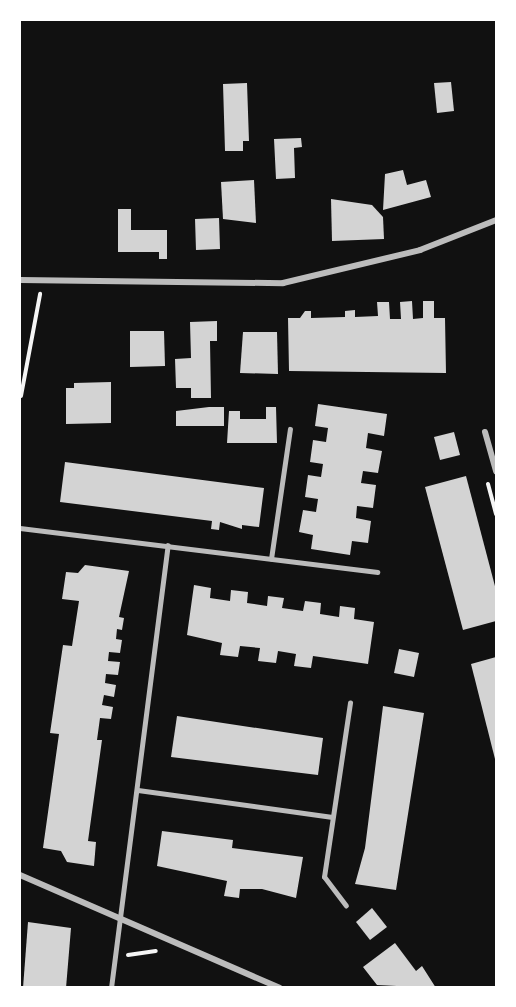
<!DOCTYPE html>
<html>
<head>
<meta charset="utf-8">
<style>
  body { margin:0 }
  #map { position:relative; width:516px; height:1007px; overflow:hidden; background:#111; font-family:"Times New Roman",serif }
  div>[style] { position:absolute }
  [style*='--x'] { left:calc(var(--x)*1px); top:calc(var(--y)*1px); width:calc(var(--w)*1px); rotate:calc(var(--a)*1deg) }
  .building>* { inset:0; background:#d3d3d3 }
  .path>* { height:4px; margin:-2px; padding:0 2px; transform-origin:2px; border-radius:2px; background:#f5f5f5 }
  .service>* { height:4.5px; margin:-2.25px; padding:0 2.25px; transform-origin:2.25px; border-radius:2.25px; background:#bcbcbc }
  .minor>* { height:6px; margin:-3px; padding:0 3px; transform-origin:3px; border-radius:3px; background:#bcbcbc }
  span { translate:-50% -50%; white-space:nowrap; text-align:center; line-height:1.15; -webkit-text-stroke:4.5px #fff; paint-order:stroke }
  .frame { position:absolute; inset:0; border:21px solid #fff; pointer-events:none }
</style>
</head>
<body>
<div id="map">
  <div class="building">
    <i style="clip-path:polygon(451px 82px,454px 111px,437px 113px,434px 83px)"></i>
    <i style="clip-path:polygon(247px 83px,249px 141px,243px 141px,243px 151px,225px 151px,223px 84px)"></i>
    <i style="clip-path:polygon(301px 138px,302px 147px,294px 148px,295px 178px,276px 179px,274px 139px)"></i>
    <i style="clip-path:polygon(403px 170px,407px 185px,426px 180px,431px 197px,383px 210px,385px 174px)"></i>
    <i style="clip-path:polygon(254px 180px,256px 223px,223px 219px,221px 182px)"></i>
    <i style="clip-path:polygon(331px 199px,372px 205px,383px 217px,384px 239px,332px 241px)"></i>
    <i style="clip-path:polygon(118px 209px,131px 209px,131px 230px,167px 230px,167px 259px,159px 259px,159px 252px,118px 252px)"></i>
    <i style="clip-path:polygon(219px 218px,220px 249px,196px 250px,195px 219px)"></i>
    <i style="clip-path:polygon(412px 301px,413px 319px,423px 318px,423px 301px,434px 301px,434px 318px,445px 318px,446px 373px,289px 371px,288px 318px,300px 318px,305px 311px,311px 311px,311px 318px,345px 317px,345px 311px,355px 310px,355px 317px,378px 316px,377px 302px,389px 302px,390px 319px,401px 319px,400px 302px)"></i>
    <i style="clip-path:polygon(217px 321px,217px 341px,210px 341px,211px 398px,191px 398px,191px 388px,176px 388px,175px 359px,191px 358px,190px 322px)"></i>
    <i style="clip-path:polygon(130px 331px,164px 331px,165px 366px,130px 367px)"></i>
    <i style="clip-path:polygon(243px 332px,277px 332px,278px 374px,240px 373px)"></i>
    <i style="clip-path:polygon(111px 382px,111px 423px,66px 424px,66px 388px,74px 388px,74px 383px)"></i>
    <i style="clip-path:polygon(318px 404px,387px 414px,384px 436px,368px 433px,366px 448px,382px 451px,378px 473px,363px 471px,361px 483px,376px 485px,373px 508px,357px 506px,356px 518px,371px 521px,368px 543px,352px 541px,350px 555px,311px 549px,313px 535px,299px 532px,303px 510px,316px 512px,318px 499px,305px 497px,308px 475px,321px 477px,323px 464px,310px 462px,313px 440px,326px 442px,328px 428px,315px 426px)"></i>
    <i style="clip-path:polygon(209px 407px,224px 407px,224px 426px,176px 426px,176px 411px)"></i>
    <i style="clip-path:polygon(266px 407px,276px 407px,277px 443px,227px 443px,229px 411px,240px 411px,240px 419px,266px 419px)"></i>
    <i style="clip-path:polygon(454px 432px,460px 455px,440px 460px,434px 437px)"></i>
    <i style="clip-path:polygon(65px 462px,264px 488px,259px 527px,242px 525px,242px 529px,220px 522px,219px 530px,211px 529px,212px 521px,60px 502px)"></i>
    <i style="clip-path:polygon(466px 476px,496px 590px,496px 621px,463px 630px,425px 487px)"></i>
    <i style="clip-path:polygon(85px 565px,129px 571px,119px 617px,124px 618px,122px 630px,117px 629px,116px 639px,122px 640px,120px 653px,109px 652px,108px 661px,120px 662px,118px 675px,106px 674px,105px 683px,116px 685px,114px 697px,104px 695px,102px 705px,113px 707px,111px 719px,100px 718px,97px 740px,102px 740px,88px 841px,96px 842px,94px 866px,67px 862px,61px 851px,43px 848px,59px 734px,50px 733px,63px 645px,72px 646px,79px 601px,62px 599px,66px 572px,78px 573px)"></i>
    <i style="clip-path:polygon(194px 585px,211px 588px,210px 598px,230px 601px,231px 590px,248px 592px,247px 603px,267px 606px,268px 596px,284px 598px,282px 608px,303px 611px,305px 601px,321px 603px,320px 614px,339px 617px,340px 606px,355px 608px,354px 619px,374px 622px,368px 664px,313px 656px,311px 668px,294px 666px,296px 654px,278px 651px,276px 663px,258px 661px,260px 648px,240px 646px,238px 657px,220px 655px,222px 643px,187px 635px)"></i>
    <i style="clip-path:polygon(399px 649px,419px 653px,414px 677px,394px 673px)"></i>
    <i style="clip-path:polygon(496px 657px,496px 763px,471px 664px)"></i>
    <i style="clip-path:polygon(383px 706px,424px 713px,396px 890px,355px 884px,365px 848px)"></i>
    <i style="clip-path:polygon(177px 716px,323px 738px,318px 775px,171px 757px)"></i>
    <i style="clip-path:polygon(162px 831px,233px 840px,232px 848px,303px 857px,296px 898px,262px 889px,240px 889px,239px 898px,224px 896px,227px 881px,157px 866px)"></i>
    <i style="clip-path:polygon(372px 908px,387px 927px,370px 940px,356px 922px)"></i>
    <i style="clip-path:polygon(28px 922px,71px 928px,66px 988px,23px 988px)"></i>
    <i style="clip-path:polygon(395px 943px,416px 971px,422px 966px,436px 988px,377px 985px,363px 967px)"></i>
  </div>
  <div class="path">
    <i style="--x:21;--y:396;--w:104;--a:-79.4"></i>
    <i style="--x:488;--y:484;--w:31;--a:75"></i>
    <i style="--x:128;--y:955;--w:28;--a:-8"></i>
  </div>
  <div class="service">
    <i style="--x:20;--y:528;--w:360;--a:7"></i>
    <i style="--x:271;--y:559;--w:131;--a:-81.7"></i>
    <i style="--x:138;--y:790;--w:196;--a:7.9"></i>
    <i style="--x:346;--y:906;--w:36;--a:-127"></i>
    <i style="--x:324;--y:877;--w:176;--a:-81.5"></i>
    <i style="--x:111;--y:988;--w:446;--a:-82.7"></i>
  </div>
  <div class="minor">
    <i style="--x:20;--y:280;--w:263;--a:0.7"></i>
    <i style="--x:283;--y:283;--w:141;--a:-13.5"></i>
    <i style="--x:420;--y:250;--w:82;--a:-21.5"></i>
    <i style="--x:485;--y:432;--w:41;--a:74.2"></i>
    <i style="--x:20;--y:875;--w:283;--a:23.5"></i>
  </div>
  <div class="frame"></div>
</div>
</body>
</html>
